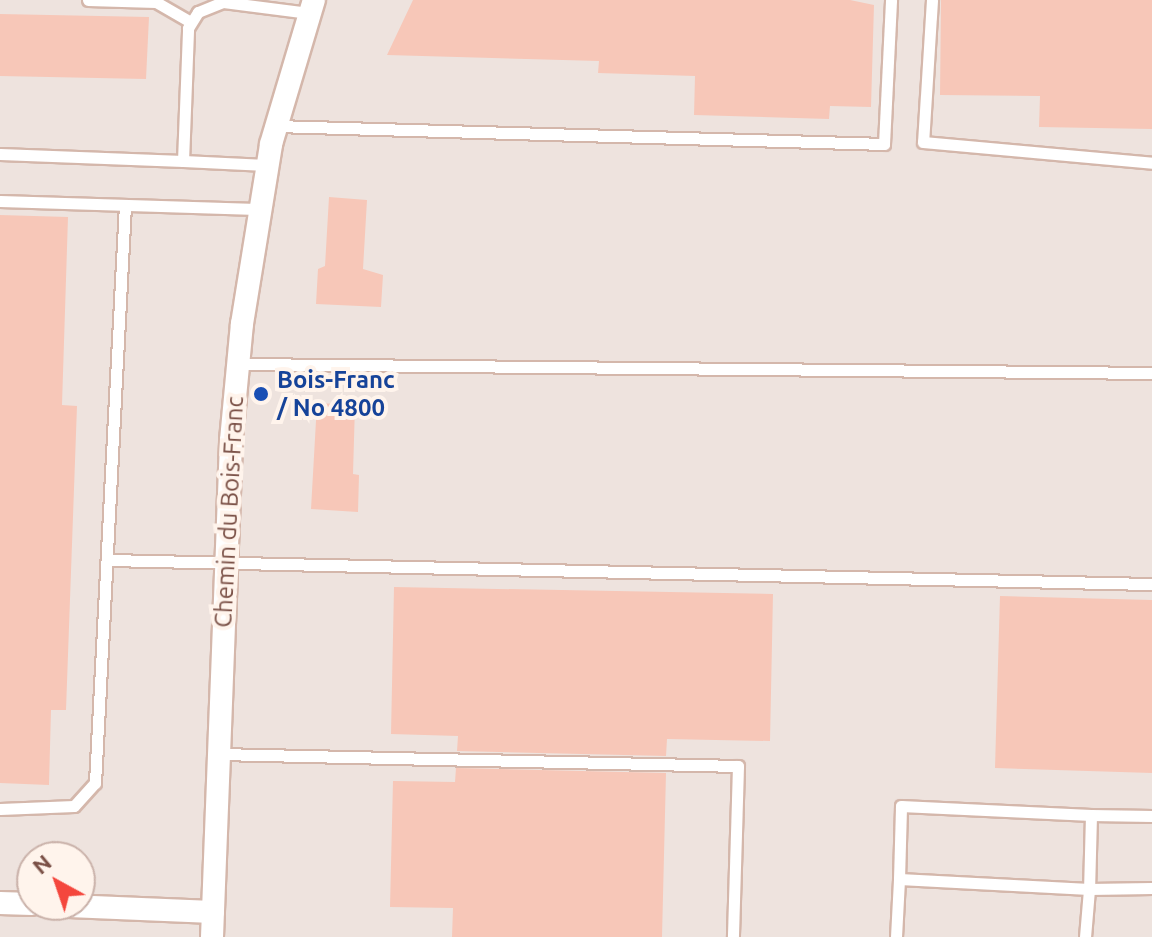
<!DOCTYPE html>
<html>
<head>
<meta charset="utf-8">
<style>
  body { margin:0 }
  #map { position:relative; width:1152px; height:937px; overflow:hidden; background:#fef0e4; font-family:Ubuntu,sans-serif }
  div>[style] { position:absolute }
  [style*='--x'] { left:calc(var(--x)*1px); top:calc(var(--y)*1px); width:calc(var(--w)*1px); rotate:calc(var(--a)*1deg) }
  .industrial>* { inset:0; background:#eee3de }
  .building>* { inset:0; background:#f7c7b8 }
  .roads { filter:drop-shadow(2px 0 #d4b7ab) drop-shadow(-2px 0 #d4b7ab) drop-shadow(0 2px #d4b7ab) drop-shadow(0 -2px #d4b7ab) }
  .service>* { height:11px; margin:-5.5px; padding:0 5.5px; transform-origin:5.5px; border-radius:5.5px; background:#fff }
  .minor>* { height:22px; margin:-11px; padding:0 11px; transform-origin:11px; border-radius:11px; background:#fff }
  .dots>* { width:22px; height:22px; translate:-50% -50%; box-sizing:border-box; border:4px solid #fff4ec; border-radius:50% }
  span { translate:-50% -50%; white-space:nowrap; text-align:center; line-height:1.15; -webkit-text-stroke:8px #fff4ec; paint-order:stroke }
  .transit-label { font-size:24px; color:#164399; font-weight:700 }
  .left { translate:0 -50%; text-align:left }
  .street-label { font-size:24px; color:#7a5046 }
  .north { position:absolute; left:16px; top:841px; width:80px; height:80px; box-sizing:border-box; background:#fff4ec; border:2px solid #cab2aa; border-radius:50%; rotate:320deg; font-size:22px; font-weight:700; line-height:32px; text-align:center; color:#7a5046 }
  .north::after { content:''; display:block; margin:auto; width:28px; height:36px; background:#f4473d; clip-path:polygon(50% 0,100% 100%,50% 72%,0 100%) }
</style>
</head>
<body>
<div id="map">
  <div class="industrial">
    <i style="clip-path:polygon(evenodd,0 0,1152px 0,1152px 937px,0 937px,0 0,32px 857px,80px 857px,80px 905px,32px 905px,32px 857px)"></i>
  </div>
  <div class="building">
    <i style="clip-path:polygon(413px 0,850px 0,874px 5px,871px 107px,830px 106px,829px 119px,694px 115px,695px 76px,598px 73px,599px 61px,387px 55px)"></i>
    <i style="clip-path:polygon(941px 0,1152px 0,1152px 129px,1039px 127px,1040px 96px,940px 95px)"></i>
    <i style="clip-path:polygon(0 14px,149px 17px,146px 79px,0 76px)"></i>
    <i style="clip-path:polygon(329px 197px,367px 200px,363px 269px,383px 275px,381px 307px,316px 304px,318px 269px,325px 266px)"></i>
    <i style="clip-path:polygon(0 215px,68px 217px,62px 405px,77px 406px,66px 710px,51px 710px,49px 785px,0 783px)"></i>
    <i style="clip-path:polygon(317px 403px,355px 405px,353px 474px,359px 475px,358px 512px,311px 509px)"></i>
    <i style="clip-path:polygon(394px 587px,773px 594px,770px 741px,667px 739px,666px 756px,457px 751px,458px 736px,391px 734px)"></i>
    <i style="clip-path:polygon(1000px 596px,1152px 600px,1152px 773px,995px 768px)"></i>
    <i style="clip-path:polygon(456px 768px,666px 773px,662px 937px,452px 937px,453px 908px,390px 907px,393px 781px,455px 782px)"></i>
  </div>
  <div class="roads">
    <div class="service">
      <i style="--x:88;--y:0;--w:68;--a:1.7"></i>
      <i style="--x:156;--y:2;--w:39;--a:30"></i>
      <i style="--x:932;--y:0;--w:142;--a:93.6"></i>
      <i style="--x:923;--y:142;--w:230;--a:5.2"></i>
      <i style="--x:275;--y:126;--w:609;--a:1.69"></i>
      <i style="--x:884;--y:144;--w:144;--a:-87.2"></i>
      <i style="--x:0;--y:154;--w:183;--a:2.2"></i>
      <i style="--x:266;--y:165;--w:83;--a:-177.2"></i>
      <i style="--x:183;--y:161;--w:133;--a:-87.8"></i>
      <i style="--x:188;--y:28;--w:19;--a:-58"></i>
      <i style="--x:198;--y:12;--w:27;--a:-22"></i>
      <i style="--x:223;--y:2;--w:87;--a:7.3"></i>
      <i style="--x:0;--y:201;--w:257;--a:1.8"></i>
      <i style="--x:238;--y:364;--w:914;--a:0.56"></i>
      <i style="--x:108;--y:560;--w:1044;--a:1.32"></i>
      <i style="--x:218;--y:754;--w:520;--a:1.32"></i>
      <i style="--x:738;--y:766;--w:171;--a:91.7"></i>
      <i style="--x:0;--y:809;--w:74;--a:-2.3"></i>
      <i style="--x:74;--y:806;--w:31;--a:-48"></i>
      <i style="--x:95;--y:783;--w:579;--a:-87.03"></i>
      <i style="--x:1152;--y:816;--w:61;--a:-179.1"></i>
      <i style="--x:1091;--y:815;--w:74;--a:91.5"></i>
      <i style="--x:1089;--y:889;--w:63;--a:-0.9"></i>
      <i style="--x:896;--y:937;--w:58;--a:-87"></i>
      <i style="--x:1085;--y:937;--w:48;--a:-85.2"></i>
      <i style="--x:1089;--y:889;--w:190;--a:-177"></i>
      <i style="--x:899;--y:879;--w:73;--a:-88.4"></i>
      <i style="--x:901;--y:806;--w:190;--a:2.7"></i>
    </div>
    <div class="minor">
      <i style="--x:0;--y:903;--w:32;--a:2"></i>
      <i style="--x:45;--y:905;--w:168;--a:2.4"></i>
      <i style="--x:212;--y:937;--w:497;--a:-87.8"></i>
      <i style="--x:231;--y:440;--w:117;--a:-84.6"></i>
      <i style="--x:242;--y:324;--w:182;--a:-80.8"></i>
      <i style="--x:271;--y:144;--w:150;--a:-73.4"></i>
    </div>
  </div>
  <div class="dots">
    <i style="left:261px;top:394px;background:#1a4fb4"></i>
  </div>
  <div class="transit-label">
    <span class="left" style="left:277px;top:394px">Bois-Franc<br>/ No 4800</span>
  </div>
  <div class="street-label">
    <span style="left:229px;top:512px;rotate:-87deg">Chemin du Bois-Franc</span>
  </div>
  <div class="north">N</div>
</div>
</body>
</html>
